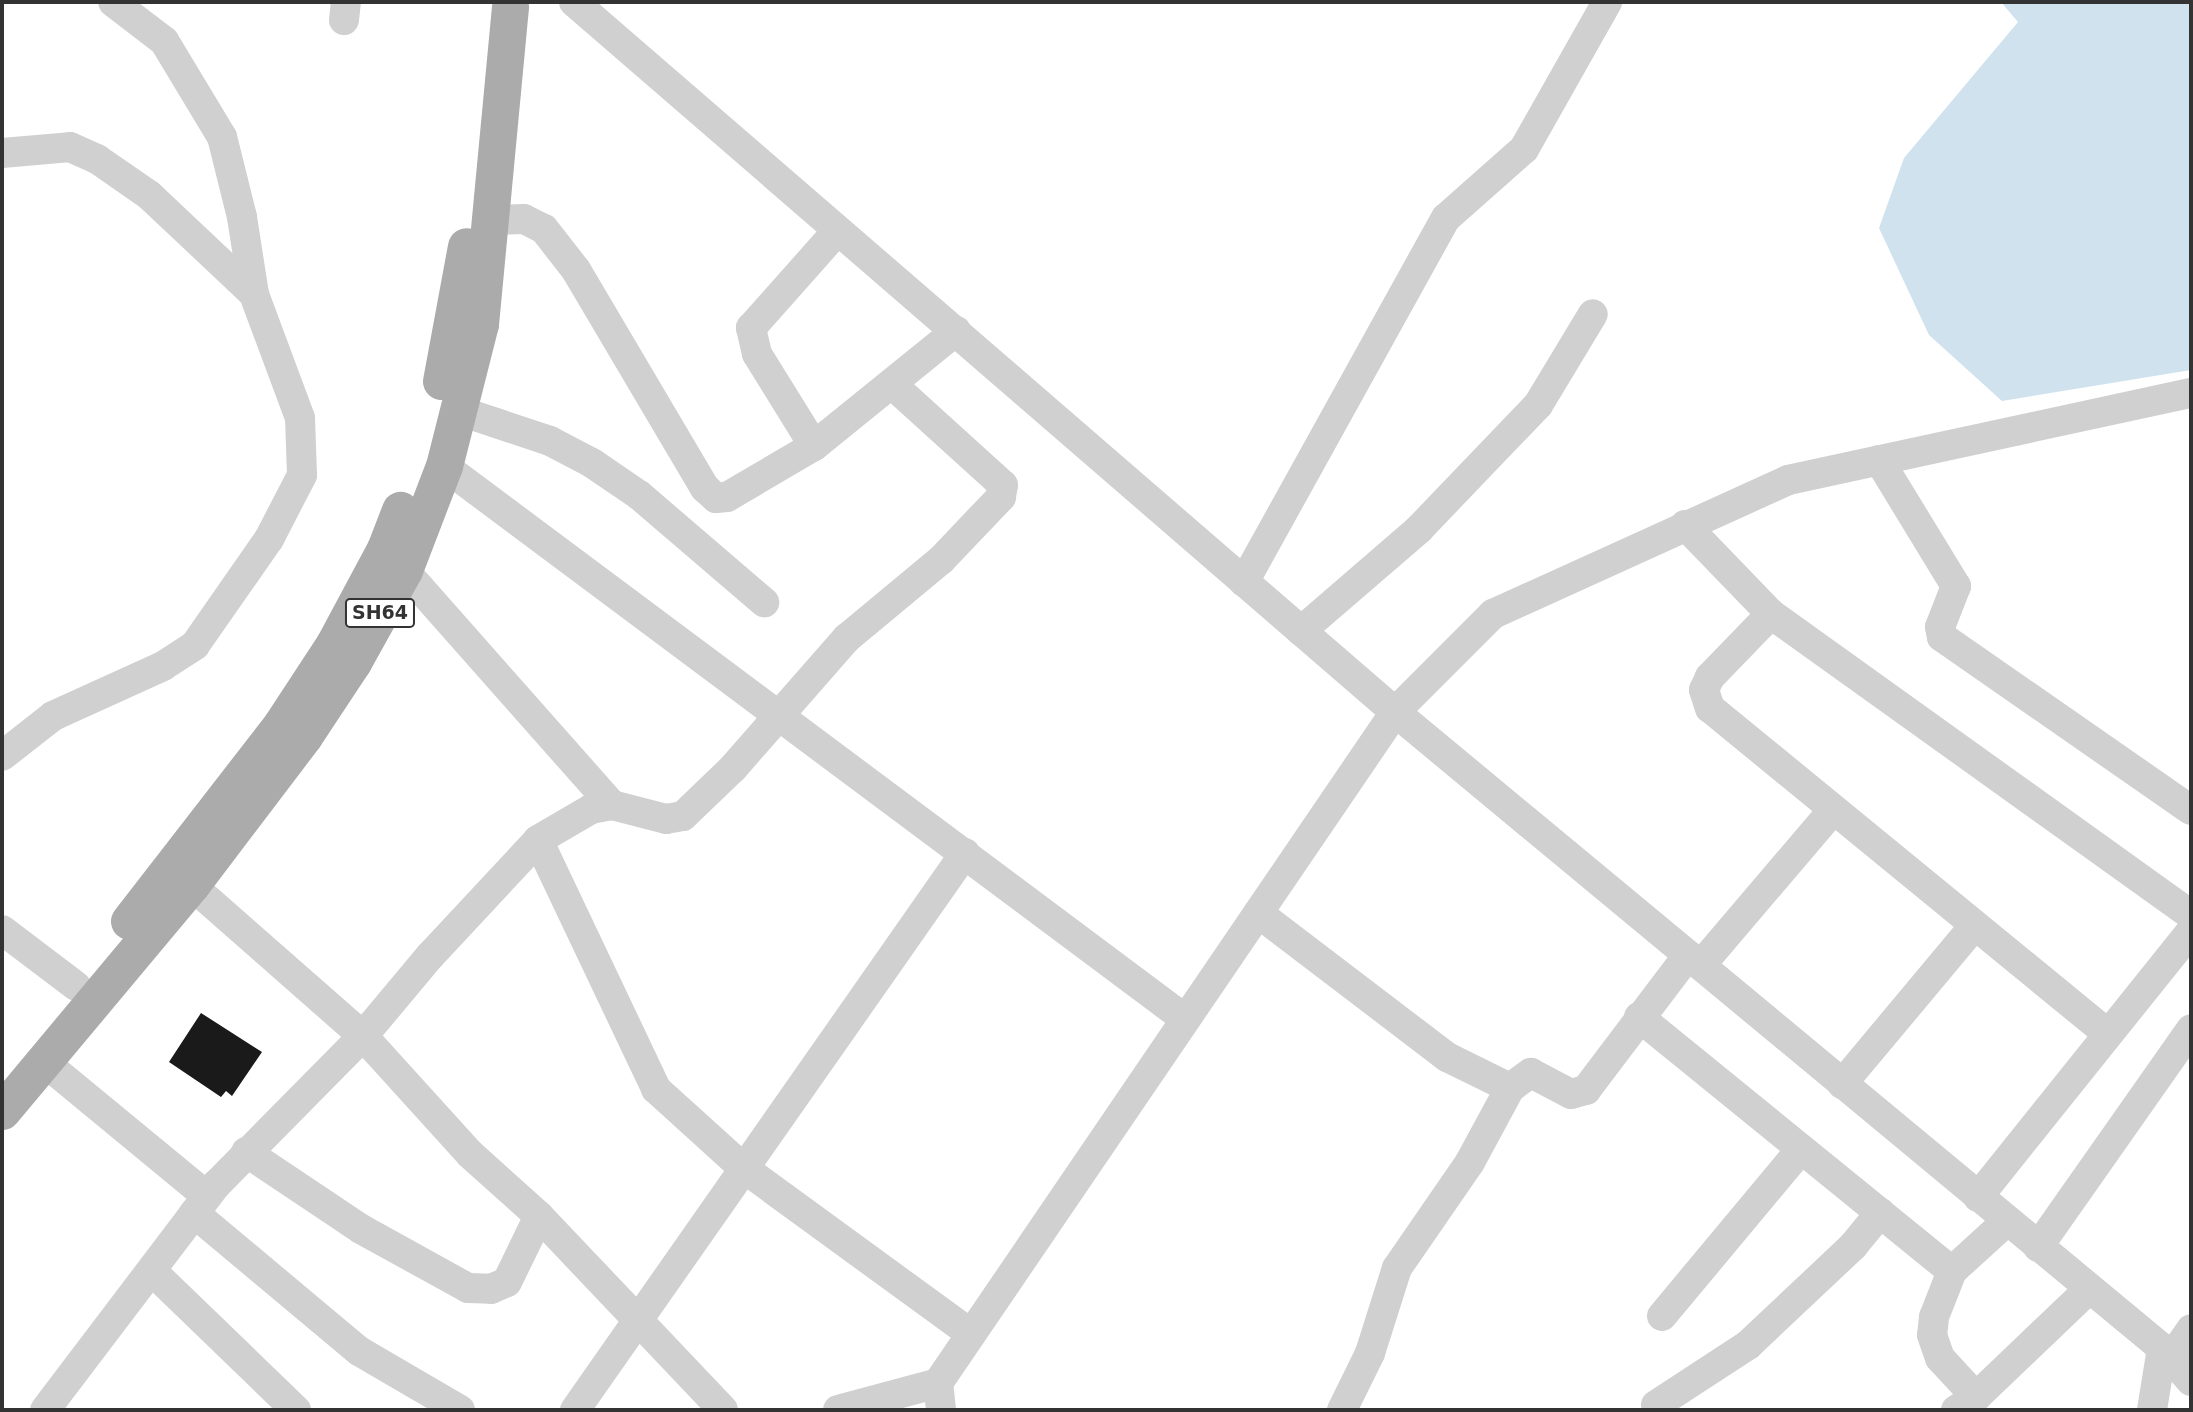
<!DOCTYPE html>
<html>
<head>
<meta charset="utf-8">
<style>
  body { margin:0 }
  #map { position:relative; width:2193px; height:1412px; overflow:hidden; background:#fff; font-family:"DejaVu Sans",sans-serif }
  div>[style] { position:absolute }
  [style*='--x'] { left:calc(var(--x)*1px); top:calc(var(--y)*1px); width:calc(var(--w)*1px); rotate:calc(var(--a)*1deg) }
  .water>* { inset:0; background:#cfe2ee }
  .building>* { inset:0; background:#1a1a1a }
  .minor>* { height:30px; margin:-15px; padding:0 15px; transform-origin:15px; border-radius:15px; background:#d0d0d0 }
  .major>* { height:37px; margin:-18.5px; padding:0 18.5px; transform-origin:18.5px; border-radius:18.5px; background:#ababab }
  span { translate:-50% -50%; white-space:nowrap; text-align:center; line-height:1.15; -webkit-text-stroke:7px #fff; paint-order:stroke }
  .shield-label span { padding:2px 5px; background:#fff; border:2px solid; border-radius:5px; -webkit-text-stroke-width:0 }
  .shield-label { font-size:19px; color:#333; font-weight:700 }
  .frame { position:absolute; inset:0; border:4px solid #333; pointer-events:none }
</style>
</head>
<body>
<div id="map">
  <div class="water">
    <i style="clip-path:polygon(2001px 2px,2191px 2px,2191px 370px,2002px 401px,1929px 335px,1879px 228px,1904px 158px,2018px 22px)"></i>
  </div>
  <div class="building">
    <i style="clip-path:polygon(201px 1013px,262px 1052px,232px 1096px,226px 1091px,221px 1097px,169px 1062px)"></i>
  </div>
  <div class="minor">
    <i style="--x:574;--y:2;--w:1085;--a:40.85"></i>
    <i style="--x:1395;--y:712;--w:996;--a:39.67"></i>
    <i style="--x:2162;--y:1348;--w:44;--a:48.7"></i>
    <i style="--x:344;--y:20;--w:18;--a:-84"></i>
    <i style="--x:2;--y:153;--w:68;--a:-5"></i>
    <i style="--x:70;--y:147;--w:30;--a:24"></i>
    <i style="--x:97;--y:159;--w:63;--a:34.7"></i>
    <i style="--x:149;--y:195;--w:144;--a:43.3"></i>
    <i style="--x:493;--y:220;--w:31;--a:-2"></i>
    <i style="--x:524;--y:219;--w:22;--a:27"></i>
    <i style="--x:544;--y:229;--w:52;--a:52"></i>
    <i style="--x:576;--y:270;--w:253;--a:59.4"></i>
    <i style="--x:705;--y:488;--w:15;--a:42"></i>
    <i style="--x:716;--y:498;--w:11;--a:-5"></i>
    <i style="--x:727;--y:497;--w:101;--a:-30.4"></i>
    <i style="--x:814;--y:446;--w:183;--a:-39"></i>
    <i style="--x:460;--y:411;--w:95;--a:18.4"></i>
    <i style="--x:550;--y:441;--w:47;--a:27.6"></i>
    <i style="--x:592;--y:463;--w:57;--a:34.2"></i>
    <i style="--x:639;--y:495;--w:165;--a:40.6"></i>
    <i style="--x:814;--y:446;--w:108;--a:-121.8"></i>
    <i style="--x:757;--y:354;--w:27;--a:-103"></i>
    <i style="--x:751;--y:328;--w:130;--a:-48.4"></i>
    <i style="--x:1879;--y:460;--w:148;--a:58.6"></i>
    <i style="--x:1956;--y:586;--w:44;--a:111.3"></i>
    <i style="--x:1940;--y:627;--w:10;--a:79"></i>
    <i style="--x:1942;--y:637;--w:303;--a:34.8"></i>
    <i style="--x:444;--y:466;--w:925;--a:36.73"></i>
    <i style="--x:1685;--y:525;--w:124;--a:46"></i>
    <i style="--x:1771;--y:614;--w:517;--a:35.63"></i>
    <i style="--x:404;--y:570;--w:314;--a:48.5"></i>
    <i style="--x:1244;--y:582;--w:416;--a:-61"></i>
    <i style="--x:1446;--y:218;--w:104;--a:-41.5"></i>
    <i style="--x:1524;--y:149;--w:169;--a:-60.5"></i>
    <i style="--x:1771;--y:614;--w:88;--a:134.1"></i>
    <i style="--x:1710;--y:677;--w:14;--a:115"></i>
    <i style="--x:1704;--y:690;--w:19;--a:72"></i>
    <i style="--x:1710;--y:708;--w:514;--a:39.32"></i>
    <i style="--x:1301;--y:631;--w:156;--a:-40.8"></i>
    <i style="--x:1419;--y:529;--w:172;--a:-46.2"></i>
    <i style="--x:1538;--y:405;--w:106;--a:-58.9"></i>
    <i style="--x:2;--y:756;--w:65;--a:-38.1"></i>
    <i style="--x:53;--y:716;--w:121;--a:-24.4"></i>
    <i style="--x:163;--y:666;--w:38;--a:-33"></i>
    <i style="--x:195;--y:645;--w:129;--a:-55.1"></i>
    <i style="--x:269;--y:539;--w:72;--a:-62.7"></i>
    <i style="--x:302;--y:475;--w:57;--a:-92"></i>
    <i style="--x:300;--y:418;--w:132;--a:-110.4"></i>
    <i style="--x:254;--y:294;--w:78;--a:-98.9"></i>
    <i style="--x:242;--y:217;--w:82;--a:-104"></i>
    <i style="--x:222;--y:137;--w:112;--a:-121.1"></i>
    <i style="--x:164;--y:41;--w:64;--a:-142.6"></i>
    <i style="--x:538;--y:840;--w:276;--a:64.6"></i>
    <i style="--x:656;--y:1089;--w:116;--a:42.2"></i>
    <i style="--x:742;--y:1167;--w:283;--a:36.1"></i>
    <i style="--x:191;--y:885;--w:229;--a:41.3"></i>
    <i style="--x:363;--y:1036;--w:159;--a:47.8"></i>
    <i style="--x:470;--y:1154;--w:93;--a:41.9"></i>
    <i style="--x:539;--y:1216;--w:267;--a:46.5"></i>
    <i style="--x:1258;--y:913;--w:238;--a:37.3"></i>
    <i style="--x:1447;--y:1057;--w:70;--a:26.2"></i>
    <i style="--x:2;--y:930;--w:93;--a:37.1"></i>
    <i style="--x:1701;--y:965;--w:202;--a:-49.6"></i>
    <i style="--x:1639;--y:1017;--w:403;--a:39.1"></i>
    <i style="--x:1952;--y:1271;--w:74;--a:-42.3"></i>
    <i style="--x:43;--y:1061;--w:212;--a:39.5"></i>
    <i style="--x:1842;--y:1084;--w:206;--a:-50.1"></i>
    <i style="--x:246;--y:1152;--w:138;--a:33.8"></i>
    <i style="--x:361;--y:1229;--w:122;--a:28.9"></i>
    <i style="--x:468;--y:1288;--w:23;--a:2"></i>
    <i style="--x:491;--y:1289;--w:17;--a:-24"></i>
    <i style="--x:507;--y:1282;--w:73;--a:-64.1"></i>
    <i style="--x:1978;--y:1197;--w:341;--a:-51.3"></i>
    <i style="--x:194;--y:1213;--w:215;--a:39.9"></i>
    <i style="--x:359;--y:1351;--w:117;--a:30.3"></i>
    <i style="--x:2038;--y:1247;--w:266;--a:-54.9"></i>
    <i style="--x:1952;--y:1271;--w:49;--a:111.4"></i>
    <i style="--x:1934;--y:1317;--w:18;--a:96"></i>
    <i style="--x:1932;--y:1335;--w:24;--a:71"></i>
    <i style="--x:1940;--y:1358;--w:53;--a:47.3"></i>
    <i style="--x:153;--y:1272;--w:199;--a:44"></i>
    <i style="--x:1662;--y:1316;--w:217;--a:-50.2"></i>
    <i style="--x:2171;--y:1358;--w:35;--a:-55"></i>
    <i style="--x:1656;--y:1405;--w:110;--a:-33.1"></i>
    <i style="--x:1748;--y:1345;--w:144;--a:-43.3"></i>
    <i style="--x:1853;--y:1246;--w:43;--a:-50.7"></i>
    <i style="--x:45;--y:1410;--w:283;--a:-52.8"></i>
    <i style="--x:216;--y:1185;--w:209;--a:-45.4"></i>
    <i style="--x:363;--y:1036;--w:104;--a:-50.1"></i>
    <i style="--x:430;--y:956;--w:158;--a:-47"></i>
    <i style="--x:538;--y:840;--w:61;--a:-30.3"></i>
    <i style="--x:591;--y:809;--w:21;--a:-11"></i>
    <i style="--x:612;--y:805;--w:56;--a:14.5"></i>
    <i style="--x:666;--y:819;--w:17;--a:-10"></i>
    <i style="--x:683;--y:816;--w:69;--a:-43.8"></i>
    <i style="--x:733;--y:768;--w:173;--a:-48.8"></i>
    <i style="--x:847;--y:638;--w:122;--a:-39.7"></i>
    <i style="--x:941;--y:560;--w:87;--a:-46.4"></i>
    <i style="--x:1001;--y:497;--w:12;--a:-81"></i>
    <i style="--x:1003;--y:485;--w:147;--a:-137.8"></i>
    <i style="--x:575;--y:1410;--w:680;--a:-55"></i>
    <i style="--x:838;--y:1410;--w:104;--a:-15.1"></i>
    <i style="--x:941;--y:1410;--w:27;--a:-96"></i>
    <i style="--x:938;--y:1383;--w:812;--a:-55.74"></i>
    <i style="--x:1395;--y:712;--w:139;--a:-45"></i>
    <i style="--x:1493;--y:614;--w:324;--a:-24.4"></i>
    <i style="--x:1788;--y:480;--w:412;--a:-12.2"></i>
    <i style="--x:1342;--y:1410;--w:64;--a:-63.8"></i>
    <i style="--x:1370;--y:1353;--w:89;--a:-72.4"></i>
    <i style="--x:1397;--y:1268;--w:129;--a:-55.4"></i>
    <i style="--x:1470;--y:1162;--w:84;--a:-61.6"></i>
    <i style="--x:1510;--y:1088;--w:26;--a:-36"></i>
    <i style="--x:1531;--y:1073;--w:45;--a:27.7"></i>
    <i style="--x:1571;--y:1094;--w:16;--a:-15"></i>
    <i style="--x:1586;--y:1090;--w:169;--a:-52.9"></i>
    <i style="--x:1956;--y:1410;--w:24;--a:-33"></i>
    <i style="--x:1976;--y:1397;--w:156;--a:-43.7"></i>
    <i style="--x:2152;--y:1410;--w:63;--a:-80.8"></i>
  </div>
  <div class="major">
    <i style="--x:441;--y:381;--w:137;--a:-79.5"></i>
    <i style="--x:129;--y:921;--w:248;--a:-52.2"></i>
    <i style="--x:281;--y:725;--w:97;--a:-56.8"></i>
    <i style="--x:334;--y:644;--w:108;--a:-61.8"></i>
    <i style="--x:385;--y:549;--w:42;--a:-69"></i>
    <i style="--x:2;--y:1111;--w:295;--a:-50.1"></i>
    <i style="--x:191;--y:885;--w:187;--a:-52.8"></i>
    <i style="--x:304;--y:736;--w:89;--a:-56.5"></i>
    <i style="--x:353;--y:662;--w:105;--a:-61"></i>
    <i style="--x:404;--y:570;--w:111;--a:-69"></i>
    <i style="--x:444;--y:466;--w:146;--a:-75.8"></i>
    <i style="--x:480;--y:324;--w:319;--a:-84.6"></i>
  </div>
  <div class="shield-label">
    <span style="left:380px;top:613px">SH64</span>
  </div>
  <div class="frame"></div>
</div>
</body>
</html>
